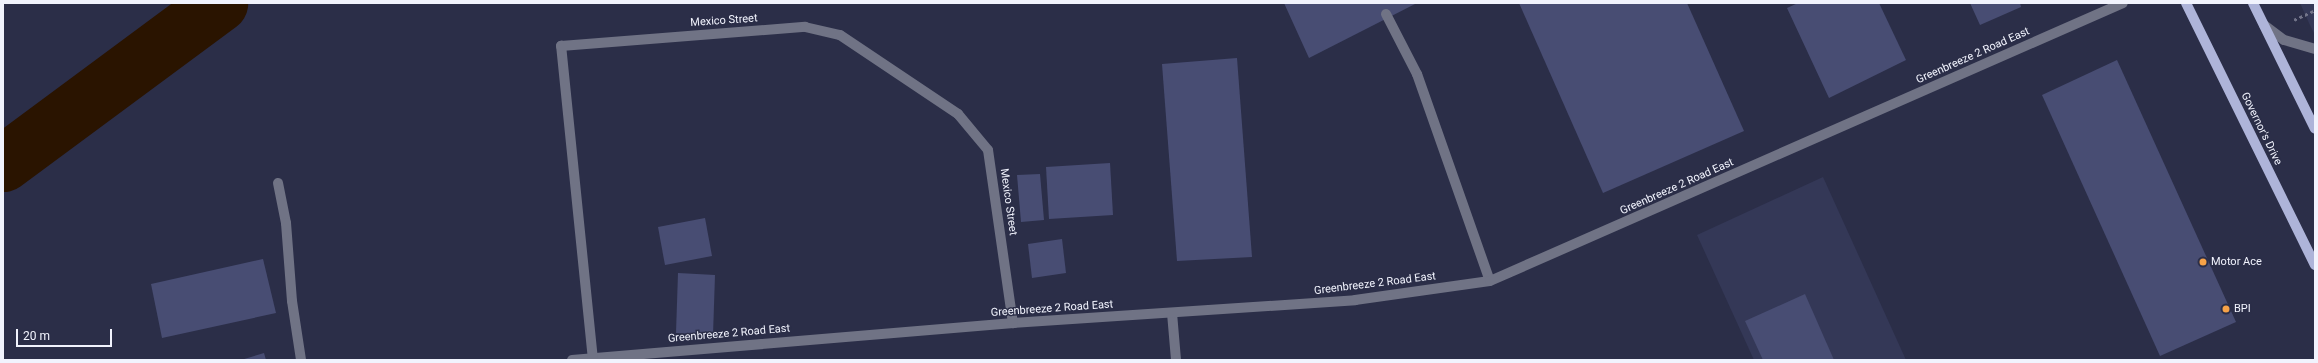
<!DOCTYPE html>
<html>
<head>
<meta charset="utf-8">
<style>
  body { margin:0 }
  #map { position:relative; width:2318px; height:363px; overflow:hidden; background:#2b2e48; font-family:Roboto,sans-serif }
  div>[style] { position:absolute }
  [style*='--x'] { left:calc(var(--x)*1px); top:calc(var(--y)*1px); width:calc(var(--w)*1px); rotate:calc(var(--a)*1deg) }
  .built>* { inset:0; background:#343857 }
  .river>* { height:57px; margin:-28.5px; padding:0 28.5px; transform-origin:28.5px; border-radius:28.5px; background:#2a1400 }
  .building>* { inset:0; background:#484d73 }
  .path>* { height:2.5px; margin-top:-1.25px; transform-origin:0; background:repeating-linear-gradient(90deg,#727489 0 3px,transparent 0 6px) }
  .service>* { height:10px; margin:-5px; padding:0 5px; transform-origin:5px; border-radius:5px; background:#707385 }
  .minor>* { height:10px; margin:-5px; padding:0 5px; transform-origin:5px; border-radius:5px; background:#707385 }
  .primary>* { height:10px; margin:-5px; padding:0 5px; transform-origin:5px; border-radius:5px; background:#aeb4d9 }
  .dots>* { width:11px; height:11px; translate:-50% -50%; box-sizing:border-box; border:2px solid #2b2e48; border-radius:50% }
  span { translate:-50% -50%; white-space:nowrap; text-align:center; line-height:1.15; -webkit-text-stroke:3px #2b2e48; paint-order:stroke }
  .street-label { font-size:11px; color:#f1f3fd }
  .poi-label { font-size:11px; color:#f1f3fd }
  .left { translate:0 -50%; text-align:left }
  .frame { position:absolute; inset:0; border:4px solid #f1f3fd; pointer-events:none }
  .scale { position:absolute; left:16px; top:329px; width:96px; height:18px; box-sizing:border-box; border:2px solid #f1f3fd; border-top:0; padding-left:5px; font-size:12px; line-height:14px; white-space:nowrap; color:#f1f3fd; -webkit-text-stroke:3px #2b2e48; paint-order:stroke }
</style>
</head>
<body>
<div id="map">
  <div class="built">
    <i style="clip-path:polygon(2300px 3px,2315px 3px,2315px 35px,2309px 23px)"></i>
    <i style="clip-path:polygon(1823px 177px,1906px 360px,1754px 360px,1697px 235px)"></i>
  </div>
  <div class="river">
    <i style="--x:3;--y:163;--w:269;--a:-36.5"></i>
  </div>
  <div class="building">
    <i style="clip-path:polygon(1284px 3px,1417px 3px,1309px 58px)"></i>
    <i style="clip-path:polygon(1519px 3px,1687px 3px,1744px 131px,1603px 193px)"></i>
    <i style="clip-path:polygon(1798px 3px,1879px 3px,1906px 60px,1829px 98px,1787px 8px)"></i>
    <i style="clip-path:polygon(1970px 3px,2020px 3px,2021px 7px,1980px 25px)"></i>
    <i style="clip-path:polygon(1237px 58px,1252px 257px,1177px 261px,1162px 64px)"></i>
    <i style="clip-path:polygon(2117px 60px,2236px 322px,2160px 356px,2042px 95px)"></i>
    <i style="clip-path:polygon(1110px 163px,1113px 215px,1049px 219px,1046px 167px)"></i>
    <i style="clip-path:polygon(1040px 174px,1044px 220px,1021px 222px,1017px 175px)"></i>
    <i style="clip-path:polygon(705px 218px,712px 256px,665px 265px,658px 227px)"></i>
    <i style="clip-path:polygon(1062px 239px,1066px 273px,1032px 278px,1028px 244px)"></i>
    <i style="clip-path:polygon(263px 259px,276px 313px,162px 338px,151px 284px)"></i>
    <i style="clip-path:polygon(678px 273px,715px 275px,713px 335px,676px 333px)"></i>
    <i style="clip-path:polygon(1805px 294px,1834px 360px,1763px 360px,1745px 321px)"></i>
    <i style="clip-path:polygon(264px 353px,266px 360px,241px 360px)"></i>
  </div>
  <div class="path">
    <i style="--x:2294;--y:20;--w:23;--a:-25"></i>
  </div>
  <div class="service">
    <i style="--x:1386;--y:14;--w:68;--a:62.7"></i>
    <i style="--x:1417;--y:74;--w:219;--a:70.6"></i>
    <i style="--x:2264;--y:25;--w:25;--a:37"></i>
    <i style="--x:2284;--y:40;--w:32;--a:16"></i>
    <i style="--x:278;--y:183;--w:41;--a:78.7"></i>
    <i style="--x:286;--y:223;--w:78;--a:85.6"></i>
    <i style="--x:292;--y:301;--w:60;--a:81.3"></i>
  </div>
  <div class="minor">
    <i style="--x:1172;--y:313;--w:47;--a:85.1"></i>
    <i style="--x:572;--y:360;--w:443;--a:-4.8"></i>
    <i style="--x:1013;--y:323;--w:343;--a:-3.8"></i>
    <i style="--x:1355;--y:300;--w:136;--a:-8"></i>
    <i style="--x:1490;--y:281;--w:691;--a:-23.71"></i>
    <i style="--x:593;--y:360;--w:316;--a:-95.8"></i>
    <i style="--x:561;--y:46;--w:245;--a:-4.5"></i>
    <i style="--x:805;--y:27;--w:36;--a:13"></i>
    <i style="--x:840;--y:35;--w:142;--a:33.8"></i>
    <i style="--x:958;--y:114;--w:47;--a:50.2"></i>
    <i style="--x:988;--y:150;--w:175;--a:81.8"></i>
  </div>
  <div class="primary">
    <i style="--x:2186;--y:3;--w:292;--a:63.8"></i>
    <i style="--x:2253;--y:3;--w:140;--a:63.8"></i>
  </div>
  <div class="dots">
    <i style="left:2203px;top:262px;background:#f7a248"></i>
    <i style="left:2226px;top:309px;background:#f7a248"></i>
  </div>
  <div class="street-label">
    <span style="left:724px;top:21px;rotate:-4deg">Mexico Street</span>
    <span style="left:1973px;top:56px;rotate:-24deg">Greenbreeze 2 Road East</span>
    <span style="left:2261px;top:129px;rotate:64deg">Governor's Drive</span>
    <span style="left:1677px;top:187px;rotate:-24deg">Greenbreeze 2 Road East</span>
    <span style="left:1008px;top:202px;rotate:82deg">Mexico Street</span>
    <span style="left:1375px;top:284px;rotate:-7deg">Greenbreeze 2 Road East</span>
    <span style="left:1052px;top:309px;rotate:-4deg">Greenbreeze 2 Road East</span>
    <span style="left:729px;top:334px;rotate:-5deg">Greenbreeze 2 Road East</span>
  </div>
  <div class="poi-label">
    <span class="left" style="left:2211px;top:262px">Motor Ace</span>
    <span class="left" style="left:2234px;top:309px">BPI</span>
  </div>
  <div class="frame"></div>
  <div class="scale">20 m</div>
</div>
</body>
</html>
